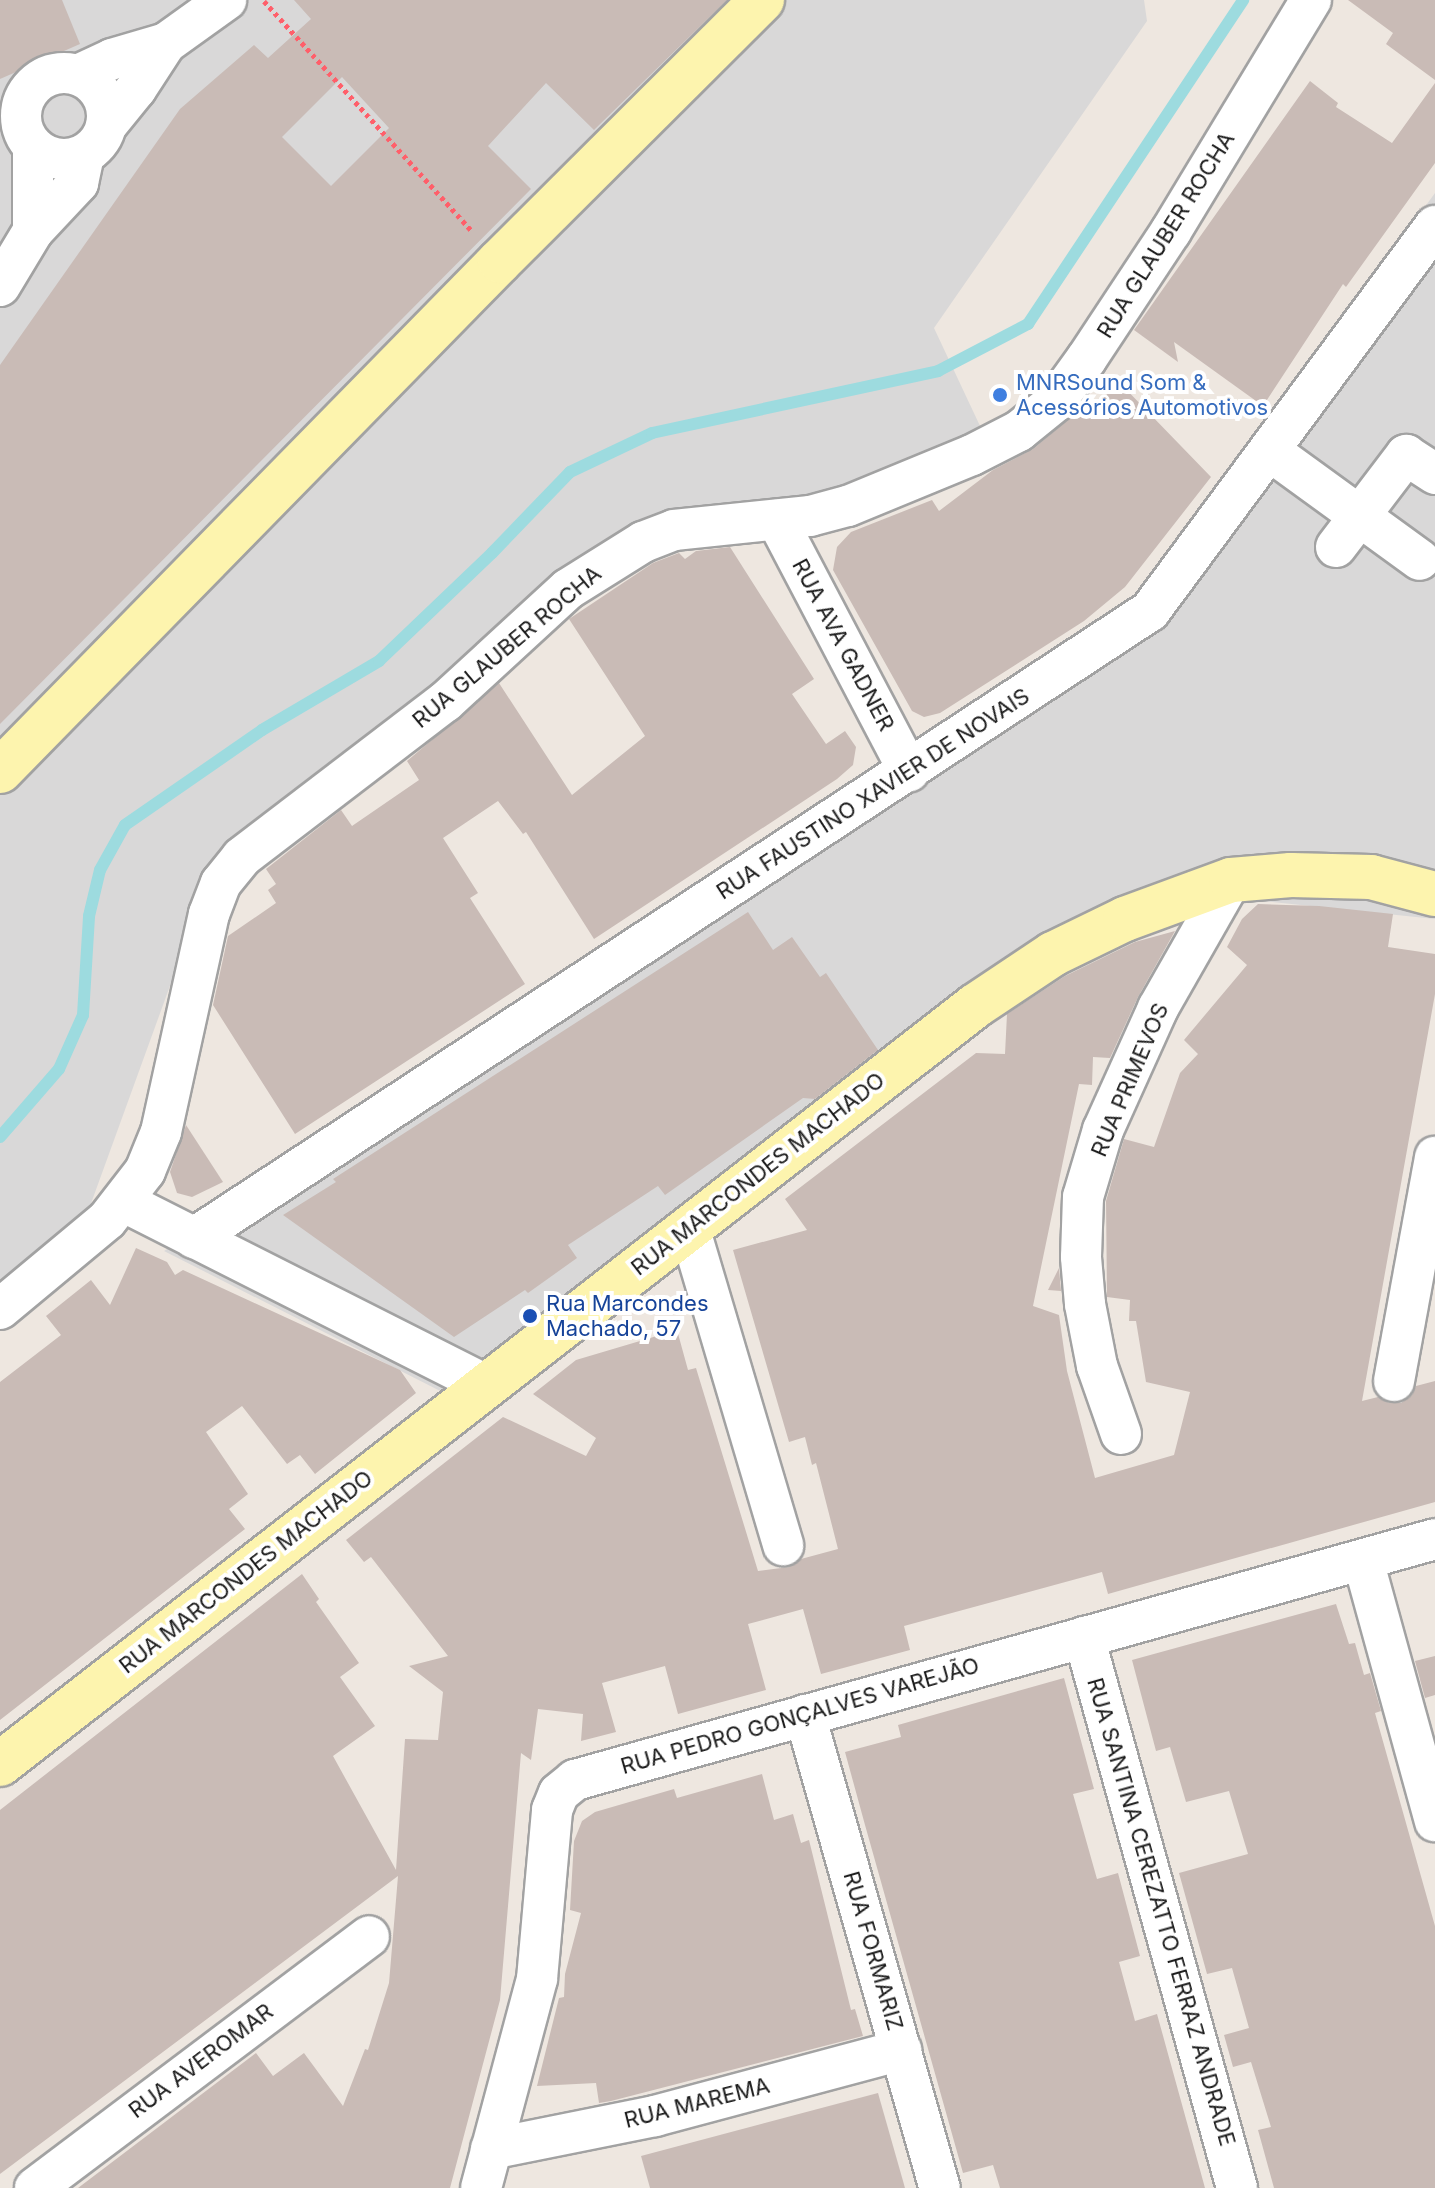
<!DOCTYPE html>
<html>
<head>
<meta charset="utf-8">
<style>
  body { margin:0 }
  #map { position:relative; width:1435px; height:2188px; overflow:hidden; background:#eee7e0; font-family:Inter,sans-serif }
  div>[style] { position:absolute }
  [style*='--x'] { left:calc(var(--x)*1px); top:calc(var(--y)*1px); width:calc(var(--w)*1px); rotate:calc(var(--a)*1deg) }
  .residential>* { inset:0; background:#d9d8d8 }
  .stream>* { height:12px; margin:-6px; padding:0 6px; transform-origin:6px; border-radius:6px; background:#9ddbdf }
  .building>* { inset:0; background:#c9bbb6 }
  .path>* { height:5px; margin-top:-2.5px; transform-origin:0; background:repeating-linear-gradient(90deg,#ff5f6a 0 4px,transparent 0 8px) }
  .roads { filter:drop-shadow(2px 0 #a2a2a2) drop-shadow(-2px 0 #a2a2a2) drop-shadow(0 2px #a2a2a2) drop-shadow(0 -2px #a2a2a2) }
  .street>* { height:40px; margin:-20px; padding:0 20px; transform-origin:20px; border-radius:20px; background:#fff }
  .street>.ring { margin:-20px; padding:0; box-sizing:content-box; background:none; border:40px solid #fff; border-radius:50% }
  .secondary>* { height:44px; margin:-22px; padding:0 22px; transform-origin:22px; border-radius:22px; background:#fdf4ae }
  .dots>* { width:22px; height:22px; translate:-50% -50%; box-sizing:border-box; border:4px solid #fff; border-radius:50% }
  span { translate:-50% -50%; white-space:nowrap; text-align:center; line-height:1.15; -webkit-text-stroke:8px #fff; paint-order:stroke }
  .street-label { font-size:22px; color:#1b1b1b }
  .shop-label { font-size:22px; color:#366cbe }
  .left { translate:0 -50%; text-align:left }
  .transit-label { font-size:22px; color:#164399 }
</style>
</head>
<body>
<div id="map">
  <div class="residential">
    <i style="clip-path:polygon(0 0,1144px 0,1147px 21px,934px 328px,988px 443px,814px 497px,644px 523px,212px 870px,81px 1231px,0 1300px)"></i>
    <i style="clip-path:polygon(1435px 193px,1435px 919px,1195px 894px,1018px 970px,456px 1399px,164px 1251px,1120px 624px)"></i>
  </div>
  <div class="stream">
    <i style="--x:0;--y:1137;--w:90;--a:-49.1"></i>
    <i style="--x:59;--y:1069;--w:59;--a:-66"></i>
    <i style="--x:83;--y:1015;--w:99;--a:-86.5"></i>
    <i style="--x:89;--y:916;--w:47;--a:-76.6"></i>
    <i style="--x:100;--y:870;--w:51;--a:-60.9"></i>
    <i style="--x:125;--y:825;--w:167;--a:-34.7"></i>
    <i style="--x:262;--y:730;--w:136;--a:-30.5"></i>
    <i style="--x:379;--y:661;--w:156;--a:-43.7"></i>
    <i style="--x:492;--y:553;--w:112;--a:-46.1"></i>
    <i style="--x:570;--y:472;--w:91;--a:-25.4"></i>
    <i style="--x:652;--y:433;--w:293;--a:-12.2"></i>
    <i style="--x:938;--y:371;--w:102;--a:-27.6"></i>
    <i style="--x:1028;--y:324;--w:389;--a:-56.4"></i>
  </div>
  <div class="building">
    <i style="clip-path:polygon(0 0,62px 0,80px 44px,0 79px)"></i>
    <i style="clip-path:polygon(evenodd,294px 0,727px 0,594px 130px,546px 83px,488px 146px,531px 189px,0 724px,0 365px,180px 109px,254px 45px,268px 58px,311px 19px,294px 0,342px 77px,389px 128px,331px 186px,282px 137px,342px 77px)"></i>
    <i style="clip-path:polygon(1348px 0,1435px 0,1435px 80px,1386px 44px,1393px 33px)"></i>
    <i style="clip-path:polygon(1310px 81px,1338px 103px,1336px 107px,1392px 143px,1435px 83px,1435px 163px,1346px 287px,1343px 284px,1263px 406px,1174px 342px,1178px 362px,1134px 330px)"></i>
    <i style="clip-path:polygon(1119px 382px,1211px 477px,1125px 587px,1084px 621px,940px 713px,924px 717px,912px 711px,833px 570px,837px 547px,851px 532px,932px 500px,939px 511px,993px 470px,1033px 449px,1076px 413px,1084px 418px)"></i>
    <i style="clip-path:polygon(730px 547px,814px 679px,792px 694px,826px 744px,845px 731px,856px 747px,853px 765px,837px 779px,594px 939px,526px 832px,523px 834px,498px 801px,443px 838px,478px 893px,470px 898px,525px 984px,295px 1134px,213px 1005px,228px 936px,276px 903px,268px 890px,276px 884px,266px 869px,341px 810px,352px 826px,419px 780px,407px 761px,499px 683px,572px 795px,645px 736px,569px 619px,653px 563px,679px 553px,685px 559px,696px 551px)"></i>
    <i style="clip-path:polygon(1258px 904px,1319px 906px,1393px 914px,1388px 947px,1435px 954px,1435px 994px,1362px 1401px,1378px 1397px,1389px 1403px,1401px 1403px,1411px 1396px,1416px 1386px,1435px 1381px,1435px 1502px,1108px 1594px,1102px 1572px,904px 1626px,910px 1650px,821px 1674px,803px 1609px,748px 1624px,766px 1690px,678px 1714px,665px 1666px,602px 1683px,616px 1732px,581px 1741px,583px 1714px,538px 1709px,531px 1760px,521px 1753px,500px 2000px,450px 2188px,78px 2188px,256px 2053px,273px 2076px,304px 2053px,343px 2106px,365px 2049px,368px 2050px,389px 1983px,398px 1876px,0 2174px,0 1810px,302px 1574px,319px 1599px,316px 1602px,359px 1663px,340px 1677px,375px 1726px,333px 1756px,396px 1870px,405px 1739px,438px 1740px,443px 1692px,409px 1666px,448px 1656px,371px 1557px,364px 1562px,346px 1540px,503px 1417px,586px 1456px,596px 1438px,533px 1394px,576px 1360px,677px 1330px,688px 1370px,696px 1368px,758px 1571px,789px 1567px,801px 1559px,838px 1549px,816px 1463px,812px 1465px,805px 1437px,789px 1442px,733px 1250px,807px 1230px,785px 1199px,976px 1053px,1005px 1054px,1007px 1014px,1065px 976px,1135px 942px,1175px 931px,1138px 997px,1110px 1058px,1093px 1057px,1092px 1085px,1079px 1084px,1033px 1306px,1059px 1315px,1067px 1371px,1095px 1478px,1174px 1455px,1190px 1392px,1146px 1382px,1136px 1321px,1129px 1321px,1130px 1300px,1107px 1297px,1106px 1201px,1124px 1139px,1154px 1147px,1180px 1073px,1198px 1054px,1184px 1040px,1247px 965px,1227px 947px,1242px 919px)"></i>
    <i style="clip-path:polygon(748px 912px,773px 950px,792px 937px,820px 977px,826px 973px,878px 1050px,815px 1099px,803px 1098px,665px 1195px,658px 1186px,568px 1245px,577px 1258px,528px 1293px,525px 1290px,454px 1337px,283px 1215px,336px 1182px,333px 1179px)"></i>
    <i style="clip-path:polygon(186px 1125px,223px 1182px,192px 1197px,177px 1193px,170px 1172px)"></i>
    <i style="clip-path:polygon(136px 1248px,167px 1262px,175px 1275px,183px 1270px,400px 1370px,416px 1393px,315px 1474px,300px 1455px,287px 1464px,242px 1406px,206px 1432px,248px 1494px,229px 1509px,245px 1529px,0 1720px,0 1382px,61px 1335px,46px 1316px,91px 1280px,110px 1305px)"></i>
    <i style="clip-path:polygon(1059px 1268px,1061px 1291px,1048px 1290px)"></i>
    <i style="clip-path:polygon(1336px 1604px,1349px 1644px,1355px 1643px,1364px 1675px,1370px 1673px,1381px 1711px,1375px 1713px,1435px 1926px,1435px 2188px,1274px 2188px,1258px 2130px,1271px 2127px,1251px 2062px,1233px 2067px,1224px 2035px,1249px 2028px,1232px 1968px,1207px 1974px,1179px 1873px,1248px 1854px,1229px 1791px,1186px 1802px,1170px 1747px,1156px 1751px,1132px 1660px)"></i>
    <i style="clip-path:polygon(1435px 1656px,1435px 1695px,1425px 1698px,1415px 1661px)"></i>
    <i style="clip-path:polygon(1064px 1678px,1094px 1789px,1073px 1794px,1097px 1879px,1118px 1873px,1140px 1956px,1119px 1962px,1135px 2021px,1157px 2014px,1205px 2188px,1000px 2188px,993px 2165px,963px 2173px,865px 1825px,845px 1752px,901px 1737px,898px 1725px)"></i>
    <i style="clip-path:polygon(762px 1774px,774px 1820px,793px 1814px,801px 1843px,809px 1840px,851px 2010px,855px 2009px,863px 2036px,611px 2101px,599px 2103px,596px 2083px,537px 2086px,559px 1998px,564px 1997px,565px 1974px,581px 1913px,570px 1910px,574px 1841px,582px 1821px,595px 1812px,674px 1789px,677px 1798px)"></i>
    <i style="clip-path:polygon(878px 2093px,905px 2188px,650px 2188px,641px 2156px)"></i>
  </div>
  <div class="path">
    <i style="--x:264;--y:1;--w:310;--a:47.9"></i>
  </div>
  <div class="roads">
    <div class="street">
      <i class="ring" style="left:21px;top:73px;width:46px;height:46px"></i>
      <i style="--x:78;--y:75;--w:38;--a:-25"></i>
      <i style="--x:112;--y:59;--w:56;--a:-16.5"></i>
      <i style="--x:166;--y:43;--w:74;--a:-35.6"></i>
      <i style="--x:106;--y:126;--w:48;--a:-51"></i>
      <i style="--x:136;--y:89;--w:55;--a:-56.9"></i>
      <i style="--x:33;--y:231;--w:84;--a:-90"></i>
      <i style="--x:0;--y:286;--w:64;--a:-59"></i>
      <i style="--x:33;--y:231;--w:66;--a:-46.8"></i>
      <i style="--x:78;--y:183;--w:29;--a:-78"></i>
      <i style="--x:1270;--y:451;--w:185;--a:36"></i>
      <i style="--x:777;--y:520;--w:284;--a:62.3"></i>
      <i style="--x:1336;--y:547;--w:116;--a:-52.7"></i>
      <i style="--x:1406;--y:455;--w:35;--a:33"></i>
      <i style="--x:124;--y:1202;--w:406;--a:26.8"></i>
      <i style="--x:689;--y:1227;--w:332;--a:73.5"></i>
      <i style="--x:194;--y:1238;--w:1143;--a:-33.26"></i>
      <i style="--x:1150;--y:611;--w:479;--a:-53.5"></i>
      <i style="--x:0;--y:1309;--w:139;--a:-39.8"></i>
      <i style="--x:107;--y:1220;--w:62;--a:-52.2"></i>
      <i style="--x:145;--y:1171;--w:42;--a:-67.7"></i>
      <i style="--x:161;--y:1132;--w:223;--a:-77.6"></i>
      <i style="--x:209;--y:914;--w:33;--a:-69"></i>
      <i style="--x:221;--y:883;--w:33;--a:-51"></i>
      <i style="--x:242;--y:857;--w:255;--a:-37.4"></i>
      <i style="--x:445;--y:702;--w:167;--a:-42.6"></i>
      <i style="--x:568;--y:589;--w:89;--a:-32.1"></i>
      <i style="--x:643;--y:542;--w:33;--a:-21"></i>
      <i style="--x:674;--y:530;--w:137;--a:-5.9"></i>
      <i style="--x:810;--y:516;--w:39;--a:-15"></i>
      <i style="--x:848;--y:506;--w:134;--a:-22.4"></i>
      <i style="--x:972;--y:455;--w:53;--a:-27.1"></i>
      <i style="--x:1019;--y:431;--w:48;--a:-39"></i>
      <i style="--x:1056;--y:401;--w:53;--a:-54.2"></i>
      <i style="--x:1087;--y:358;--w:152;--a:-56.5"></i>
      <i style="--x:1171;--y:231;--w:270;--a:-58.8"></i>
      <i style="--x:1394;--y:1381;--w:228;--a:-79.6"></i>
      <i style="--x:1121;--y:1434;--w:72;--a:-109.4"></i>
      <i style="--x:1097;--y:1366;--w:63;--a:-101"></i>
      <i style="--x:1085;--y:1304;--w:47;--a:-94.9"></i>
      <i style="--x:1081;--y:1257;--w:60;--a:-88.1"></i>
      <i style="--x:1083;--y:1197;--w:70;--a:-73.4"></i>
      <i style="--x:1103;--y:1130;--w:134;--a:-65.7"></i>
      <i style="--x:1158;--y:1008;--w:147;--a:-60.3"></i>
      <i style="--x:1363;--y:1560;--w:271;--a:74.6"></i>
      <i style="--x:1084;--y:1637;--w:572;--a:74.48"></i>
      <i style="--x:805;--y:1715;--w:492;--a:74.1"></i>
      <i style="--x:491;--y:2149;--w:167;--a:-11.4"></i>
      <i style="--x:655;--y:2116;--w:255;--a:-15"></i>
      <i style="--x:35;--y:2188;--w:418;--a:-37"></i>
      <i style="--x:481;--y:2188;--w:216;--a:-75"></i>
      <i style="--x:537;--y:1979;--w:170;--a:-84.9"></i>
      <i style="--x:552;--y:1810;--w:18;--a:-68"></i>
      <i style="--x:559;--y:1793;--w:21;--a:-39"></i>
      <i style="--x:575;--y:1780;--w:893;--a:-15.65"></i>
    </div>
    <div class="secondary">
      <i style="--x:0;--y:771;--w:714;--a:-45.57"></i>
      <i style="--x:500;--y:261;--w:370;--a:-44.9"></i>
      <i style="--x:0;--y:1764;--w:1235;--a:-37.86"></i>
      <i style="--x:975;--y:1006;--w:94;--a:-33.7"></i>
      <i style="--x:1053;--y:954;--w:80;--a:-25.9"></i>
      <i style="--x:1125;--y:919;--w:113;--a:-20.2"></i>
      <i style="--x:1231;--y:880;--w:60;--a:-4.8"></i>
      <i style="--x:1291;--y:875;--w:80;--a:1.4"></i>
      <i style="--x:1371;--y:877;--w:66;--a:14.9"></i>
    </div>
  </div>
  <div class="dots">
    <i style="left:1000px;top:395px;background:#3f7fe0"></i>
    <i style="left:530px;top:1316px;background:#1a4fb4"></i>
  </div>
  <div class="street-label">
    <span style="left:1166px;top:235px;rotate:-58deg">RUA GLAUBER ROCHA</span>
    <span style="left:843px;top:645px;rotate:62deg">RUA AVA GADNER</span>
    <span style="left:507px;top:647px;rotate:-40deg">RUA GLAUBER ROCHA</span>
    <span style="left:873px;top:794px;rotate:-33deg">RUA FAUSTINO XAVIER DE NOVAIS</span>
    <span style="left:1130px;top:1080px;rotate:-67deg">RUA PRIMEVOS</span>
    <span style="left:758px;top:1174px;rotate:-38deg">RUA MARCONDES MACHADO</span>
    <span style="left:246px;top:1572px;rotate:-38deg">RUA MARCONDES MACHADO</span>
    <span style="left:800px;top:1716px;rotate:-16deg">RUA PEDRO GONÇALVES VAREJÃO</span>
    <span style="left:1161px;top:1912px;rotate:74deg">RUA SANTINA CEREZATTO FERRAZ ANDRADE</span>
    <span style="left:873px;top:1951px;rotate:74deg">RUA FORMARIZ</span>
    <span style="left:201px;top:2061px;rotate:-37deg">RUA AVEROMAR</span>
    <span style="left:697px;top:2103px;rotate:-14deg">RUA MAREMA</span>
  </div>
  <div class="shop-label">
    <span class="left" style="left:1016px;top:395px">MNRSound Som &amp;<br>Acessórios Automotivos</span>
  </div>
  <div class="transit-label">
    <span class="left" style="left:546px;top:1316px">Rua Marcondes<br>Machado, 57</span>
  </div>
</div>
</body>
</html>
